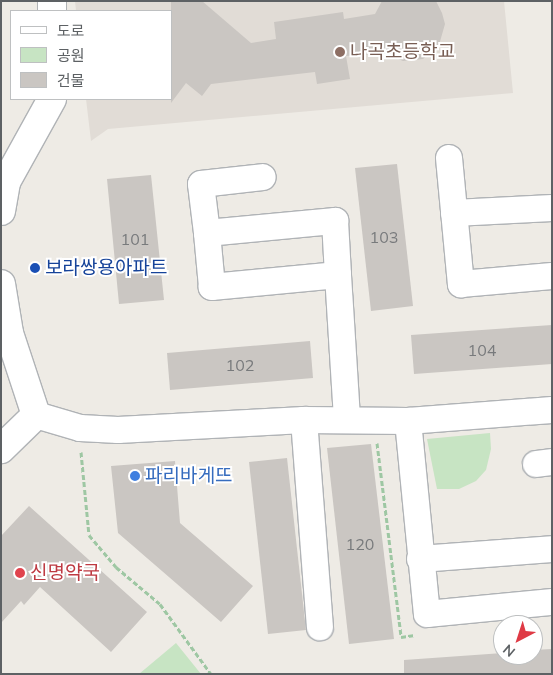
<!DOCTYPE html>
<html>
<head>
<meta charset="utf-8">
<style>
  body { margin:0 }
  #map { position:relative; width:553px; height:675px; overflow:hidden; background:#eeebe5; font-family:Mulish,"Noto Sans KR",sans-serif }
  div>[style] { position:absolute }
  [style*='--x'] { left:calc(var(--x)*1px); top:calc(var(--y)*1px); width:calc(var(--w)*1px); rotate:calc(var(--a)*1deg) }
  .education>* { inset:0; background:#e1dcd6 }
  .green>* { inset:0; background:#c7e4c3 }
  .building>* { inset:0; background:#cac6c2 }
  .path>* { height:3px; margin-top:-1.5px; transform-origin:0; background:repeating-linear-gradient(90deg,#9ec7a3 0 5px,transparent 0 7.5px) }
  .roads { filter:drop-shadow(1px 0 #b0b3b6) drop-shadow(-1px 0 #b0b3b6) drop-shadow(0 1px #b0b3b6) drop-shadow(0 -1px #b0b3b6) }
  .minor>* { height:26px; margin:-13px; padding:0 13px; transform-origin:13px; border-radius:13px; background:#fff }
  .tertiary>* { height:28px; margin:-14px; padding:0 14px; transform-origin:14px; border-radius:14px; background:#fff }
  .dots>* { width:14px; height:14px; translate:-50% -50%; box-sizing:border-box; border:2px solid #fff; border-radius:50% }
  span { translate:-50% -50%; white-space:nowrap; text-align:center; line-height:1.15; -webkit-text-stroke:4px #fff; paint-order:stroke }
  .number-label { font-size:16px; color:#787a7c }
  .number-label span { -webkit-text-stroke-width:0 }
  .education-label { font-size:19px; color:#785e54 }
  .left { translate:0 -50%; text-align:left }
  .transit-label { font-size:19px; color:#164399 }
  .shop-label { font-size:19px; color:#366cbe }
  .health-label { font-size:19px; color:#be3a42 }
  .frame { position:absolute; inset:0; border:2px solid #5d6164; pointer-events:none }
  .legend { position:absolute; left:10px; top:10px; width:162px; height:90px; box-sizing:border-box; background:#fff; border:1px solid #bec0c1; margin:0; padding:6px 9px; list-style:none; font-size:15px; color:#5d6164 }
  .legend li { display:flex; align-items:center; gap:10px; height:25px }
  .legend b { width:25px; border:1px solid #bec0c1 }
  .north { position:absolute; left:493px; top:615px; width:50px; height:50px; box-sizing:border-box; background:#fff; border:1px solid #bec0c1; border-radius:50%; rotate:220deg; font-size:14px; font-weight:700; line-height:20px; text-align:center; color:#5d6164 }
  .north::after { content:''; display:block; margin:auto; width:18px; height:22px; background:#df3a45; clip-path:polygon(50% 0,100% 100%,50% 72%,0 100%) }
</style>
</head>
<body>
<div id="map">
  <div class="education">
    <i style="clip-path:polygon(75px 1px,504px 1px,513px 93px,108px 129px,91px 141px,86px 99px,171px 99px,171px 11px,76px 11px)"></i>
  </div>
  <div class="green">
    <i style="clip-path:polygon(490px 433px,491px 449px,486px 470px,476px 481px,459px 489px,437px 489px,427px 439px)"></i>
    <i style="clip-path:polygon(176px 643px,201px 674px,139px 674px)"></i>
  </div>
  <div class="building">
    <i style="clip-path:polygon(171px 1px,202px 1px,251px 43px,276px 39px,274px 22px,343px 12px,344px 19px,375px 14px,382px 1px,436px 1px,442px 13px,445px 24px,439px 45px,423px 59px,403px 61px,385px 53px,346px 56px,350px 79px,317px 84px,315px 72px,211px 84px,202px 96px,186px 83px,171px 103px)"></i>
    <i style="clip-path:polygon(397px 164px,413px 306px,371px 311px,355px 168px)"></i>
    <i style="clip-path:polygon(151px 175px,164px 300px,119px 304px,107px 179px)"></i>
    <i style="clip-path:polygon(552px 325px,552px 364px,414px 374px,411px 335px)"></i>
    <i style="clip-path:polygon(310px 341px,313px 378px,170px 390px,167px 353px)"></i>
    <i style="clip-path:polygon(371px 444px,394px 639px,349px 644px,327px 448px)"></i>
    <i style="clip-path:polygon(287px 458px,306px 630px,268px 634px,249px 462px)"></i>
    <i style="clip-path:polygon(175px 461px,180px 523px,253px 586px,221px 622px,118px 533px,111px 466px)"></i>
    <i style="clip-path:polygon(29px 506px,147px 612px,111px 652px,40px 587px,24px 605px,21px 601px,1px 623px,1px 536px)"></i>
    <i style="clip-path:polygon(552px 649px,552px 674px,404px 674px,404px 660px,503px 653px,503px 655px,533px 655px,533px 650px)"></i>
  </div>
  <div class="path">
    <i style="--x:377;--y:443;--w:195;--a:82.9"></i>
    <i style="--x:401;--y:637;--w:14;--a:-8"></i>
    <i style="--x:81;--y:452;--w:83;--a:84.5"></i>
    <i style="--x:89;--y:535;--w:42;--a:49.8"></i>
    <i style="--x:116;--y:567;--w:57;--a:40.1"></i>
    <i style="--x:160;--y:604;--w:87;--a:53.9"></i>
  </div>
  <div class="roads">
    <div class="minor">
      <i style="--x:449;--y:158;--w:127;--a:84.6"></i>
      <i style="--x:461;--y:284;--w:91;--a:-5"></i>
      <i style="--x:454;--y:213;--w:98;--a:-2.9"></i>
      <i style="--x:207;--y:233;--w:49;--a:-97"></i>
      <i style="--x:201;--y:184;--w:62;--a:-6.4"></i>
      <i style="--x:338;--y:275;--w:127;--a:174.6"></i>
      <i style="--x:212;--y:287;--w:54;--a:-95.3"></i>
      <i style="--x:207;--y:233;--w:129;--a:-5.4"></i>
      <i style="--x:335;--y:221;--w:54;--a:86.8"></i>
      <i style="--x:338;--y:275;--w:145;--a:86.4"></i>
      <i style="--x:36;--y:415;--w:46;--a:16.5"></i>
      <i style="--x:80;--y:428;--w:38;--a:3"></i>
      <i style="--x:118;--y:430;--w:186;--a:-3.1"></i>
      <i style="--x:304;--y:420;--w:104;--a:0.6"></i>
      <i style="--x:408;--y:421;--w:144;--a:-4.4"></i>
      <i style="--x:304;--y:420;--w:208;--a:85.6"></i>
      <i style="--x:408;--y:421;--w:194;--a:84.4"></i>
      <i style="--x:427;--y:614;--w:126;--a:-5.5"></i>
      <i style="--x:536;--y:464;--w:16;--a:-7"></i>
      <i style="--x:420;--y:559;--w:132;--a:-4.3"></i>
    </div>
    <div class="tertiary">
      <i style="--x:52;--y:1;--w:10;--a:90"></i>
      <i style="--x:1;--y:211;--w:29;--a:-80"></i>
      <i style="--x:6;--y:182;--w:95;--a:-61"></i>
      <i style="--x:1;--y:284;--w:50;--a:80.7"></i>
      <i style="--x:9;--y:333;--w:86;--a:71.8"></i>
      <i style="--x:36;--y:415;--w:49;--a:135.8"></i>
    </div>
  </div>
  <div class="dots">
    <i style="left:340px;top:52px;background:#8d6e63"></i>
    <i style="left:35px;top:268px;background:#1a4fb4"></i>
    <i style="left:135px;top:476px;background:#3f7fe0"></i>
    <i style="left:20px;top:573px;background:#e0444e"></i>
  </div>
  <div class="number-label">
    <span style="left:384px;top:237px">103</span>
    <span style="left:135px;top:239px">101</span>
    <span style="left:482px;top:350px">104</span>
    <span style="left:240px;top:365px">102</span>
    <span style="left:360px;top:544px">120</span>
  </div>
  <div class="education-label">
    <span class="left" style="left:350px;top:52px">나곡초등학교</span>
  </div>
  <div class="transit-label">
    <span class="left" style="left:45px;top:268px">보라쌍용아파트</span>
  </div>
  <div class="shop-label">
    <span class="left" style="left:145px;top:476px">파리바게뜨</span>
  </div>
  <div class="health-label">
    <span class="left" style="left:30px;top:573px">신명약국</span>
  </div>
  <div class="frame"></div>
  <ul class="legend">
  <li><b style="height:6px;background:#fff"></b>도로</li>
  <li><b style="height:14px;background:#c7e4c3"></b>공원</li>
  <li><b style="height:14px;background:#cac6c2"></b>건물</li>
  </ul>
  <div class="north">N</div>
</div>
</body>
</html>
